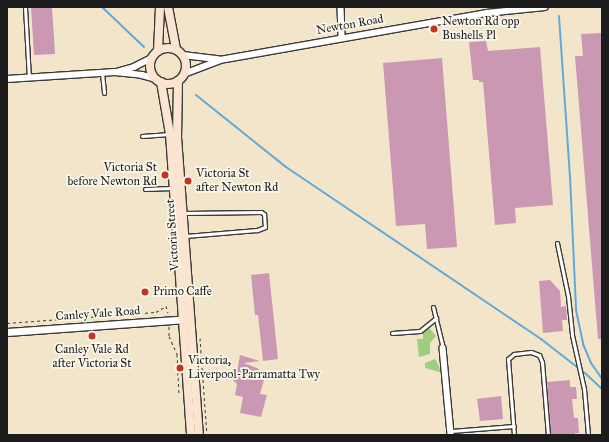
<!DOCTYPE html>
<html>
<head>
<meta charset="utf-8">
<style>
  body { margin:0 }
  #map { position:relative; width:609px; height:442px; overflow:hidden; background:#f2e5ca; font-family:"IM FELL Great Primer",serif }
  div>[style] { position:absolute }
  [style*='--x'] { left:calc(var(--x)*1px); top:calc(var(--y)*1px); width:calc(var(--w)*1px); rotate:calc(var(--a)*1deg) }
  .green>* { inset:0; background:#9fce7c }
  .stream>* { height:2px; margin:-1px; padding:0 1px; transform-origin:1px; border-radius:1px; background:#62a8d8 }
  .building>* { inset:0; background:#cb98b3 }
  .path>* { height:1px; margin-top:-0.5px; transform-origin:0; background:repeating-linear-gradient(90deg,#3c3a36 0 3px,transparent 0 6px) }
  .roads { filter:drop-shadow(1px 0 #3c3a36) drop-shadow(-1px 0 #3c3a36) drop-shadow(0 1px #3c3a36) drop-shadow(0 -1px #3c3a36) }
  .service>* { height:3px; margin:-1.5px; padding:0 1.5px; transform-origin:1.5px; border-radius:1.5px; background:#fff }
  .minor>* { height:5.5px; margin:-2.75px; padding:0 2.75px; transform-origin:2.75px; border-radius:2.75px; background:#fff }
  .tertiary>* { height:7px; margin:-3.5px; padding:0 3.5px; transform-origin:3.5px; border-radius:3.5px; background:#fff }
  .secondary>* { height:8px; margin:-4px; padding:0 4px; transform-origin:4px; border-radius:4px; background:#fce5d0 }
  .secondary>.ring { margin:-4px; padding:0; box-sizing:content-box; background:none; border:8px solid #fce5d0; border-radius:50% }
  .dots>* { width:11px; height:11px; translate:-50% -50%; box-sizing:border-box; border:2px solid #fbf7ec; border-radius:50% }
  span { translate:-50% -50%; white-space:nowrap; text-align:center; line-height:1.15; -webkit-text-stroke:3.5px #fbf7ec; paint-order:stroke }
  .poi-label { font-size:12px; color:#1c1c1c }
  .left { translate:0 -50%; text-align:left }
  .right { translate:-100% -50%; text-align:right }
  .street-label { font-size:12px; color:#1c1c1c }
  .frame { position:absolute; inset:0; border:8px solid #1c1c1c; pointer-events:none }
</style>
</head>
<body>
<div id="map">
  <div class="green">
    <i style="clip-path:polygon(429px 328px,436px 336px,430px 343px,430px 354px,419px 357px,417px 339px,423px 339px,423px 331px)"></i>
    <i style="clip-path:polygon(435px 359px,439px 366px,440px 372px,425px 368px,425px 363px)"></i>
  </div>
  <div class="stream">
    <i style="--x:102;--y:7;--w:58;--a:43.6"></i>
    <i style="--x:559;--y:16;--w:160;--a:86.1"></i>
    <i style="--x:570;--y:176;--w:134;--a:87.4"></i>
    <i style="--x:576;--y:310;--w:35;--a:78"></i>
    <i style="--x:583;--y:344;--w:21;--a:67"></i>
    <i style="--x:591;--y:363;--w:19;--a:55"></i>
    <i style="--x:196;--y:95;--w:115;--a:38.7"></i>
    <i style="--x:286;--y:167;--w:308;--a:34"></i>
    <i style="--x:541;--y:339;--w:57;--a:37.9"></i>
    <i style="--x:586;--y:374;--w:22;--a:43"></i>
  </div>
  <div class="building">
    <i style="clip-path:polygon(31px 7px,52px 7px,55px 54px,34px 55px)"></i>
    <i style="clip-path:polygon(602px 33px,602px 339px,598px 339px,575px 56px,583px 56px,581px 34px)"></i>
    <i style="clip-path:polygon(486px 41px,488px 51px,540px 47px,553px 205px,515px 208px,516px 223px,495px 225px,483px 82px,479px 82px,479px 80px,473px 80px,469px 42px)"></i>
    <i style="clip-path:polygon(442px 58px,457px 247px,427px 249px,425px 224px,396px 226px,383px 63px)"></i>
    <i style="clip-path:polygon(269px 273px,278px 359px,263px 361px,258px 315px,255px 315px,251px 275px)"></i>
    <i style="clip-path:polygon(550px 280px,560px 291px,561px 307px,566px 306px,567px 320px,562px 320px,563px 331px,543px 333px,539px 281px)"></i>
    <i style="clip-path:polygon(240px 355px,260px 361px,244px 363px,259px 369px,256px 378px,264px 380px,260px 394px,267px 395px,261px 417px,240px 413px,243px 397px,235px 395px,237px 384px,231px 378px,236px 378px)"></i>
    <i style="clip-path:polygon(570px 380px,570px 387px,576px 387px,577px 399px,572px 399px,574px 418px,578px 418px,579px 433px,575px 433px,575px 435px,551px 435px,547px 382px)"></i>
    <i style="clip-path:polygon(501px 396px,503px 419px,480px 421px,477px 399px)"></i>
  </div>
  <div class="path">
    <i style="--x:7;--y:323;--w:149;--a:-4.2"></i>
    <i style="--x:156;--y:312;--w:12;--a:-31"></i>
    <i style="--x:166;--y:306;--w:7;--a:74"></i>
    <i style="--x:169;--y:326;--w:10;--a:90"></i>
    <i style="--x:169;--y:336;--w:20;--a:66"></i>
    <i style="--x:177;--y:354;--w:41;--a:87.2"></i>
    <i style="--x:200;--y:338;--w:97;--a:85.9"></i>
  </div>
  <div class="roads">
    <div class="service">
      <i style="--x:25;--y:7;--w:71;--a:86.8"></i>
      <i style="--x:102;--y:73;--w:20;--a:84"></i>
      <i style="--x:142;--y:136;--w:28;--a:-4"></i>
      <i style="--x:145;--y:189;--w:27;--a:-2"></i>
      <i style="--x:183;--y:213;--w:78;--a:-0.7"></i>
      <i style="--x:261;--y:212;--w:4;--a:34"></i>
      <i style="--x:264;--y:214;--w:13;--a:86"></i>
      <i style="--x:265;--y:227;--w:9;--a:159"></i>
      <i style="--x:257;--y:230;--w:72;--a:175.2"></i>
      <i style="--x:557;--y:243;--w:54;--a:78.3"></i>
      <i style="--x:568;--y:296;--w:39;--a:84"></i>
      <i style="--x:572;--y:335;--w:55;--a:77.5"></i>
      <i style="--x:584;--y:389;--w:46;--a:85"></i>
      <i style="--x:433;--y:307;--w:42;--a:76.3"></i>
      <i style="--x:392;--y:333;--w:28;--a:-4"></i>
      <i style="--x:420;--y:331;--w:21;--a:-39"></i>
      <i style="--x:451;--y:431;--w:63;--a:-4.5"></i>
      <i style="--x:514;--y:435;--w:76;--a:-94.5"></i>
      <i style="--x:508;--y:359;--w:8;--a:-40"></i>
      <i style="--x:514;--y:354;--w:17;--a:-7"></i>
      <i style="--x:531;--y:352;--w:9;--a:21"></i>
      <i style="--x:539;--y:355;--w:8;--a:67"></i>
      <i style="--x:542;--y:362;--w:73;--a:85.3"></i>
    </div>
    <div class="minor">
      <i style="--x:341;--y:7;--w:30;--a:88"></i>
      <i style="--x:183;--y:55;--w:35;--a:7"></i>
      <i style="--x:117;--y:72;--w:18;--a:-16"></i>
      <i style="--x:134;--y:67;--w:20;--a:-27"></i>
      <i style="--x:184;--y:74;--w:39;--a:-21"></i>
      <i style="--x:220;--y:60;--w:271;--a:-10"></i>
      <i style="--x:487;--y:13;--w:58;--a:-5.9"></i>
      <i style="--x:7;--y:79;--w:108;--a:-3.7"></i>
      <i style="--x:115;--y:72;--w:27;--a:6"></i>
      <i style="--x:142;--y:75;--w:16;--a:15"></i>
      <i style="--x:443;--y:348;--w:87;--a:84.7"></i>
    </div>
    <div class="tertiary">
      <i style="--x:7;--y:332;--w:180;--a:-4.1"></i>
    </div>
    <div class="secondary">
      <i style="--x:168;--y:7;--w:43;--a:79.2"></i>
      <i class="ring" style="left:150px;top:48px;width:28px;height:28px"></i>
      <i style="--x:158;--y:51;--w:44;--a:-87.4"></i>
      <i style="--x:178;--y:81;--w:56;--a:91"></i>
      <i style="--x:177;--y:137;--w:299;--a:85.8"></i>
      <i style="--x:161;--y:82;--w:53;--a:80.2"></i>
      <i style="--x:170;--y:134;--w:302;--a:86"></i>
    </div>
  </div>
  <div class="dots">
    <i style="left:434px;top:29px;background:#c8321e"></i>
    <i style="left:165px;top:175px;background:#c8321e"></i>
    <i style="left:188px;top:181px;background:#c8321e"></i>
    <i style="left:145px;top:292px;background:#c8321e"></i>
    <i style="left:92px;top:336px;background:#c8321e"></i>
    <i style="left:180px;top:368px;background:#c8321e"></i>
  </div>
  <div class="poi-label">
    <span class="left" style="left:442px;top:29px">Newton Rd opp<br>Bushells Pl</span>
    <span class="right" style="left:157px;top:175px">Victoria St<br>before Newton Rd</span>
    <span class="left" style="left:196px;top:181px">Victoria St<br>after Newton Rd</span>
    <span class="left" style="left:153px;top:292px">Primo Caffe</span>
    <span style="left:92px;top:357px">Canley Vale Rd<br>after Victoria St</span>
    <span class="left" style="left:188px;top:368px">Victoria,<br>Liverpool-Parramatta Twy</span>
  </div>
  <div class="street-label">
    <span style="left:350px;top:25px;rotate:-10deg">Newton Road</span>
    <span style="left:173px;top:235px;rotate:-94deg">Victoria Street</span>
    <span style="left:98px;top:314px;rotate:-4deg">Canley Vale Road</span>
  </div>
  <div class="frame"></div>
</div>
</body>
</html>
